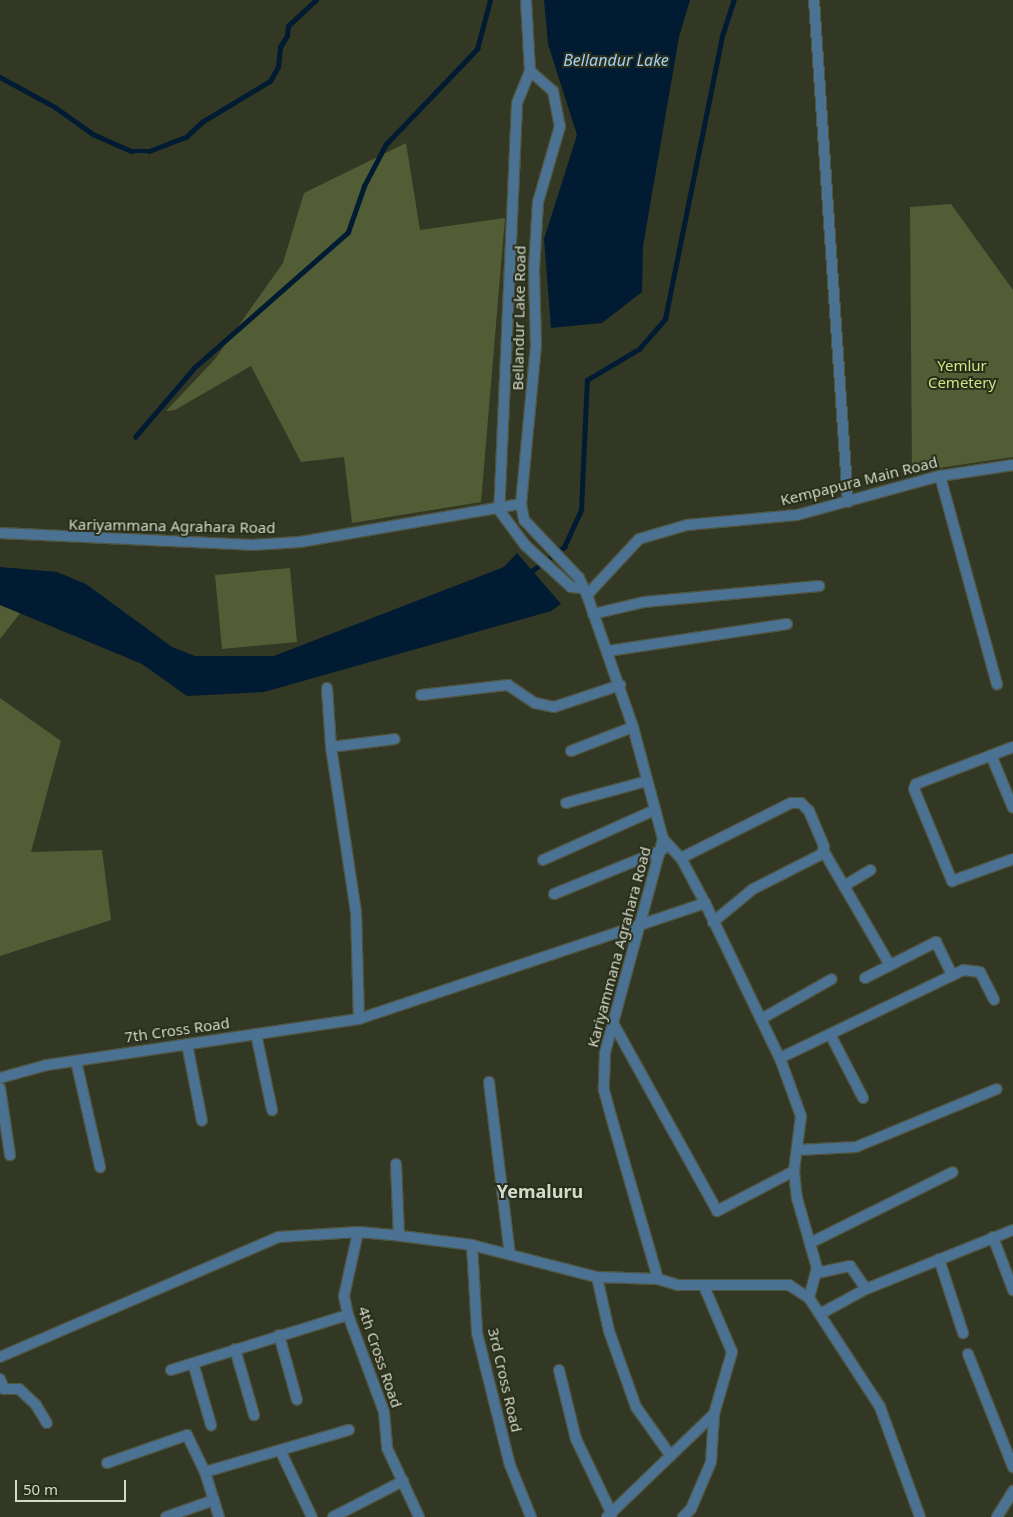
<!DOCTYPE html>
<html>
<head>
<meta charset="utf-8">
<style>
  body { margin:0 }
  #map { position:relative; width:1013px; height:1517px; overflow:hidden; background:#323823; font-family:"Noto Sans",sans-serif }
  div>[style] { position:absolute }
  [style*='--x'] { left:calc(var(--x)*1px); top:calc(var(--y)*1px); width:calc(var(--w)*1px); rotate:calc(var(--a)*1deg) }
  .green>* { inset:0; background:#535d35 }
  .water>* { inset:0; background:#001b32 }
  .stream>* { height:4.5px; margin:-2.25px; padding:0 2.25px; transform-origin:2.25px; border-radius:2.25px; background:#001b32 }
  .roads { filter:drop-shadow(1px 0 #4f5541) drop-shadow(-1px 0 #4f5541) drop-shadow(0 1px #4f5541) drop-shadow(0 -1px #4f5541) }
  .minor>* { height:10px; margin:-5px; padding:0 5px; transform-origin:5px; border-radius:5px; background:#4b7193 }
  .tertiary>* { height:10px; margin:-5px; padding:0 5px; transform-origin:5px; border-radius:5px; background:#4b7193 }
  span { translate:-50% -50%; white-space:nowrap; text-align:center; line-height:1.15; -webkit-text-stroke:4px #282e19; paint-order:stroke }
  .street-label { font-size:15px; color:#d5d9cc }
  .park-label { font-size:15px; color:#cee686 }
  .water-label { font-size:16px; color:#a2cef7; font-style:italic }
  .quarter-label { font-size:18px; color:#d5d9cc; font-weight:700 }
  .scale { position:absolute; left:15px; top:1480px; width:111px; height:22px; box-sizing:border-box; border:2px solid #d5d9cc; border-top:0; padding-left:6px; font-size:15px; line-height:18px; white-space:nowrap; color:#d5d9cc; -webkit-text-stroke:4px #282e19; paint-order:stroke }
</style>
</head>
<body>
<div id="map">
  <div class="green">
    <i style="clip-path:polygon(406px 143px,420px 230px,505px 218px,481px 502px,352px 523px,344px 457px,301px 462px,251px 366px,175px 410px,166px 411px,215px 359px,283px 263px,304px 193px)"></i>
    <i style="clip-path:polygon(951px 204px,1013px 290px,1013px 457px,912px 472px,910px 207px)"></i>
    <i style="clip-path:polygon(290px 568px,297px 642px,222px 649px,215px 575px)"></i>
    <i style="clip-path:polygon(0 605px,21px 612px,0 639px)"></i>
    <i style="clip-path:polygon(0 698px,61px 741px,31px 852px,102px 850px,111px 920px,0 956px)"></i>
  </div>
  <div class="water">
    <i style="clip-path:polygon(544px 0,690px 0,679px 37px,643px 246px,642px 292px,602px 323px,551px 328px,544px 239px,577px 135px,548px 44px)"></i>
    <i style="clip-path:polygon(517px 553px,561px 604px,551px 611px,264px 692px,187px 696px,142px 664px,0 605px,0 567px,57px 572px,86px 584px,172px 647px,195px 656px,274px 656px,504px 567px)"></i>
  </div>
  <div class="stream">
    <i style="--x:0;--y:77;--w:63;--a:28.6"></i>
    <i style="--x:55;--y:107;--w:47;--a:35.4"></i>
    <i style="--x:93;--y:134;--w:42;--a:24.1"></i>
    <i style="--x:131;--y:151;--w:18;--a:0"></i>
    <i style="--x:149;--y:151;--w:40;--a:-21"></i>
    <i style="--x:186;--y:137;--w:22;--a:-43"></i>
    <i style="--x:202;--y:122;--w:79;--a:-31.1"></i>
    <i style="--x:270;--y:81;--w:16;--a:-60"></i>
    <i style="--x:278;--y:67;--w:20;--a:-84"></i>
    <i style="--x:280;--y:47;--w:13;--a:-58"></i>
    <i style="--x:287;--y:36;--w:10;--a:-84"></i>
    <i style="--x:288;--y:26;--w:38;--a:-43"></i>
    <i style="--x:135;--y:437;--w:91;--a:-49.5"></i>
    <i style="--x:194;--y:368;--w:205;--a:-41.4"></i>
    <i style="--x:348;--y:232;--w:49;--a:-70.8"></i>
    <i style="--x:364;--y:186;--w:47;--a:-62.4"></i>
    <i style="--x:386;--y:144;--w:132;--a:-46.2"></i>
    <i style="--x:477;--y:49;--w:51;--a:-75.1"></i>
    <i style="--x:529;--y:573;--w:44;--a:-36.6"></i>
    <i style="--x:564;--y:547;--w:41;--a:-65.3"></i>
    <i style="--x:581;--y:510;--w:130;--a:-87.4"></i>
    <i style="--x:587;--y:380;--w:61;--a:-30.8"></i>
    <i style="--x:639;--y:349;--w:40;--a:-49"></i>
    <i style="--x:665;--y:319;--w:289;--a:-78.6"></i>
    <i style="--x:722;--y:36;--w:38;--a:-72"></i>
  </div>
  <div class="roads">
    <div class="minor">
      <i style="--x:814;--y:0;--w:503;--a:86.13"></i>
      <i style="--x:940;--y:476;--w:216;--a:74.7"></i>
      <i style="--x:593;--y:614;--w:52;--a:-13.2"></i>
      <i style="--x:644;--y:602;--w:176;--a:-5.2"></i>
      <i style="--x:608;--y:651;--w:181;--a:-8.6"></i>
      <i style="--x:327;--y:688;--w:59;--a:86.1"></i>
      <i style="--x:331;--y:747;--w:167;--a:81.4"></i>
      <i style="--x:356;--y:912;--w:107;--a:88.4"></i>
      <i style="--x:421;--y:695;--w:88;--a:-6.6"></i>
      <i style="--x:508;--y:685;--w:32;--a:34"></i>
      <i style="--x:535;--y:703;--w:19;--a:12"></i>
      <i style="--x:554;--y:707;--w:70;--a:-18.4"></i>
      <i style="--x:331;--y:747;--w:64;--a:-7.1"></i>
      <i style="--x:1013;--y:747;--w:104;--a:159.1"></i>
      <i style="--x:916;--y:784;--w:5;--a:112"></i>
      <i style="--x:914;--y:789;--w:100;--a:67.6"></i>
      <i style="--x:952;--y:881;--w:65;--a:-19.8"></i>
      <i style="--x:571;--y:751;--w:66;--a:-21.2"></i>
      <i style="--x:991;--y:755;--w:57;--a:67.5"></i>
      <i style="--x:566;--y:803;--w:84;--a:-15.2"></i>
      <i style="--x:663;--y:839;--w:26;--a:47"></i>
      <i style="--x:681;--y:858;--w:51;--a:61.9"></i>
      <i style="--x:705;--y:903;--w:175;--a:64.3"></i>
      <i style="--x:781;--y:1061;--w:59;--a:70"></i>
      <i style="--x:801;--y:1116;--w:55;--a:97.3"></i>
      <i style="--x:794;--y:1171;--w:27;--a:84"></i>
      <i style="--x:797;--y:1198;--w:73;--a:74.1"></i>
      <i style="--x:817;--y:1268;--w:31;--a:105"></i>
      <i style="--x:823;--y:850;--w:133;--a:59.8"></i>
      <i style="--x:681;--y:858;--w:123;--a:-26.6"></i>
      <i style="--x:791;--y:803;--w:10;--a:0"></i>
      <i style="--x:801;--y:803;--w:11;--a:45"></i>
      <i style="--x:809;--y:811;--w:39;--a:67"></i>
      <i style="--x:824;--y:847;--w:7;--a:106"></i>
      <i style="--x:822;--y:854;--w:77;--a:153.1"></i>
      <i style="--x:753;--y:889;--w:52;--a:140.5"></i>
      <i style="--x:543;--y:860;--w:123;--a:-24.1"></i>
      <i style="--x:844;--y:886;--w:31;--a:-31"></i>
      <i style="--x:554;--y:894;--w:117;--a:-22.2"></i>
      <i style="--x:865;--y:978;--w:80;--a:-26.9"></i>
      <i style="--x:936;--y:942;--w:37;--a:64"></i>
      <i style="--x:761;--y:1019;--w:81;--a:-29.4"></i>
      <i style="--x:613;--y:1023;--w:215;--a:61"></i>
      <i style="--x:717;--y:1211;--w:87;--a:-27.5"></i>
      <i style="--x:256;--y:1034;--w:78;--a:78.1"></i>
      <i style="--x:830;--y:1034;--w:72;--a:62.7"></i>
      <i style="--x:187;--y:1044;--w:78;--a:79"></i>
      <i style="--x:780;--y:1058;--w:204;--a:-25.6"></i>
      <i style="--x:964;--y:970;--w:16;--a:7"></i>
      <i style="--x:980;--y:972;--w:31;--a:63"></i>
      <i style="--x:76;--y:1061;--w:109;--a:77.2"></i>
      <i style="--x:0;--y:1078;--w:49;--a:-15.5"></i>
      <i style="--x:47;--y:1065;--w:315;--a:-8.4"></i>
      <i style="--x:359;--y:1019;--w:365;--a:-18.5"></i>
      <i style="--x:489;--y:1082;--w:174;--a:83.1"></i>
      <i style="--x:0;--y:1088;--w:68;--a:81.5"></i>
      <i style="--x:798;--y:1150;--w:58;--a:-3"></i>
      <i style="--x:856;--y:1147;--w:152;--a:-22.4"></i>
      <i style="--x:396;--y:1164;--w:72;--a:87.6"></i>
      <i style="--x:358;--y:1232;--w:66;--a:102.3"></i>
      <i style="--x:344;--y:1296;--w:19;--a:78"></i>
      <i style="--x:348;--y:1315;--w:103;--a:69.6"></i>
      <i style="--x:384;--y:1412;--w:36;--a:85"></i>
      <i style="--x:387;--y:1448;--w:76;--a:65.1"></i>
      <i style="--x:993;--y:1237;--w:57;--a:69.3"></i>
      <i style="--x:812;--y:1242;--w:157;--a:-26.4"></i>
      <i style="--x:472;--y:1245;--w:88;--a:86.7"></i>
      <i style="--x:477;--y:1333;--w:136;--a:76"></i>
      <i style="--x:510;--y:1465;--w:56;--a:68"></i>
      <i style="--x:939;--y:1259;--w:78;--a:72"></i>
      <i style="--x:817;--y:1273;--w:34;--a:-12"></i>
      <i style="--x:850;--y:1266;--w:28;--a:55"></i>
      <i style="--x:597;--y:1277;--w:55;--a:77.5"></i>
      <i style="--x:609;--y:1331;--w:81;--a:70.4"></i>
      <i style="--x:636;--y:1407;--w:60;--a:54.5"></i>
      <i style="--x:820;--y:1314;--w:52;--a:-28.5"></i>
      <i style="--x:866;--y:1289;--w:158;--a:-21.9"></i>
      <i style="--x:279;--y:1335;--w:67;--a:74.5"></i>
      <i style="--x:235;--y:1349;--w:69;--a:73.9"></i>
      <i style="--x:968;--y:1354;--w:122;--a:68.3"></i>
      <i style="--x:0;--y:1357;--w:303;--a:-23.3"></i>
      <i style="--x:278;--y:1237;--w:80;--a:-3.6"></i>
      <i style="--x:358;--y:1232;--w:35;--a:5"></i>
      <i style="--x:393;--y:1235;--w:80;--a:7.2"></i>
      <i style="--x:472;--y:1245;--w:129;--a:14.4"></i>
      <i style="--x:597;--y:1277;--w:61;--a:1.9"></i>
      <i style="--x:193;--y:1363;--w:65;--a:73.8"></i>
      <i style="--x:171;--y:1370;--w:185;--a:-17.3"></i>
      <i style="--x:559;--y:1370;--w:71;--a:76.2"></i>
      <i style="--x:576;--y:1439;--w:83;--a:64.4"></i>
      <i style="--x:0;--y:1379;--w:11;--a:68"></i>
      <i style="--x:4;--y:1389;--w:15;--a:0"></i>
      <i style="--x:19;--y:1389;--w:23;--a:43"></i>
      <i style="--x:36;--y:1405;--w:21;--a:59"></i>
      <i style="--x:280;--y:1450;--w:74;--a:64.5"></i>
      <i style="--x:107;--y:1463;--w:85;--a:-19.3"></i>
      <i style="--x:187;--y:1435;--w:41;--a:64.1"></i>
      <i style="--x:205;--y:1472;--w:150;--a:-16.3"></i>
      <i style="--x:205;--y:1472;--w:47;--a:72.7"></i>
      <i style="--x:166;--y:1517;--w:51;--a:-19.5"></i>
      <i style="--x:333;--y:1517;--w:79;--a:-27.2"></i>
      <i style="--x:607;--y:1517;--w:149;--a:-43.9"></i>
      <i style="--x:683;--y:1517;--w:11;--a:-45"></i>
      <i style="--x:691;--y:1509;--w:51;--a:-66.9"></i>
      <i style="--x:711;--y:1462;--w:48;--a:-86.4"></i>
      <i style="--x:714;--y:1414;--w:65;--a:-73.8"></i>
      <i style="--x:732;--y:1352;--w:72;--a:-113"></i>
      <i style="--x:997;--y:1517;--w:31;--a:-58"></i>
    </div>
    <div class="tertiary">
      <i style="--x:526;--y:0;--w:71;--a:86.8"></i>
      <i style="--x:530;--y:71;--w:35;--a:112"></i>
      <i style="--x:517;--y:104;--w:406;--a:92.5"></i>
      <i style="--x:499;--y:510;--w:44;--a:53.4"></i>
      <i style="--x:525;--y:545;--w:62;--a:42.4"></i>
      <i style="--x:571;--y:587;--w:11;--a:5"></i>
      <i style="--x:530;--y:71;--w:30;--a:41"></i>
      <i style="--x:553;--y:91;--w:36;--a:79"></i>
      <i style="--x:560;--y:126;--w:79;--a:106.1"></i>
      <i style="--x:538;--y:202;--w:68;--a:93.4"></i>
      <i style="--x:534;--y:270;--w:75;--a:88.5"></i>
      <i style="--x:536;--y:345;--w:160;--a:95.4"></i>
      <i style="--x:521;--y:504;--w:16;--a:79"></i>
      <i style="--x:524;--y:520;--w:80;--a:46.5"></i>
      <i style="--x:579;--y:578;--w:19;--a:65"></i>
      <i style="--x:587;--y:595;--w:140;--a:70.8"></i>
      <i style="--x:633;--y:727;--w:116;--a:75"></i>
      <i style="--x:663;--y:839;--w:222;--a:105.2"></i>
      <i style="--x:605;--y:1053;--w:37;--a:92"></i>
      <i style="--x:604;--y:1090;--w:27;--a:75"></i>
      <i style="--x:611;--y:1116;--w:170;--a:73.9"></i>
      <i style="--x:658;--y:1279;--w:21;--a:17"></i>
      <i style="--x:678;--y:1285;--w:111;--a:0"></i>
      <i style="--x:789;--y:1285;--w:24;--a:33"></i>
      <i style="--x:809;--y:1298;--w:130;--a:56.9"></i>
      <i style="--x:880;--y:1407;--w:117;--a:70"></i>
      <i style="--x:0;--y:533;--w:252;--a:2.7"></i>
      <i style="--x:252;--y:545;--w:48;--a:-3.6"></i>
      <i style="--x:300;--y:542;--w:224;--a:-9.8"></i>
      <i style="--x:587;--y:595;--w:76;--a:-47.1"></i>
      <i style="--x:639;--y:539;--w:50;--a:-16.3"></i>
      <i style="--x:687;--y:525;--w:110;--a:-5.2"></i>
      <i style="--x:797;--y:515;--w:148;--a:-15.3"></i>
      <i style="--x:940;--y:476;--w:74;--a:-8.6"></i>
    </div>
  </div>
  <div class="street-label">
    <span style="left:519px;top:318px;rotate:-89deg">Bellandur Lake Road</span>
    <span style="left:859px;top:481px;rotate:-14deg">Kempapura Main Road</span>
    <span style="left:172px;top:526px;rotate:1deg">Kariyammana Agrahara Road</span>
    <span style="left:619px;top:947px;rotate:-75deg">Kariyammana Agrahara Road</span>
    <span style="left:177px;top:1030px;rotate:-8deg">7th Cross Road</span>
    <span style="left:380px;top:1357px;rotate:71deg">4th Cross Road</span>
    <span style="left:505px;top:1380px;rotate:77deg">3rd Cross Road</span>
  </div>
  <div class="park-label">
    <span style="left:962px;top:374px">Yemlur<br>Cemetery</span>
  </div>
  <div class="water-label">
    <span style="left:616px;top:60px">Bellandur Lake</span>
  </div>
  <div class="quarter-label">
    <span style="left:540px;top:1191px">Yemaluru</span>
  </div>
  <div class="scale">50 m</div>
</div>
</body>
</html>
